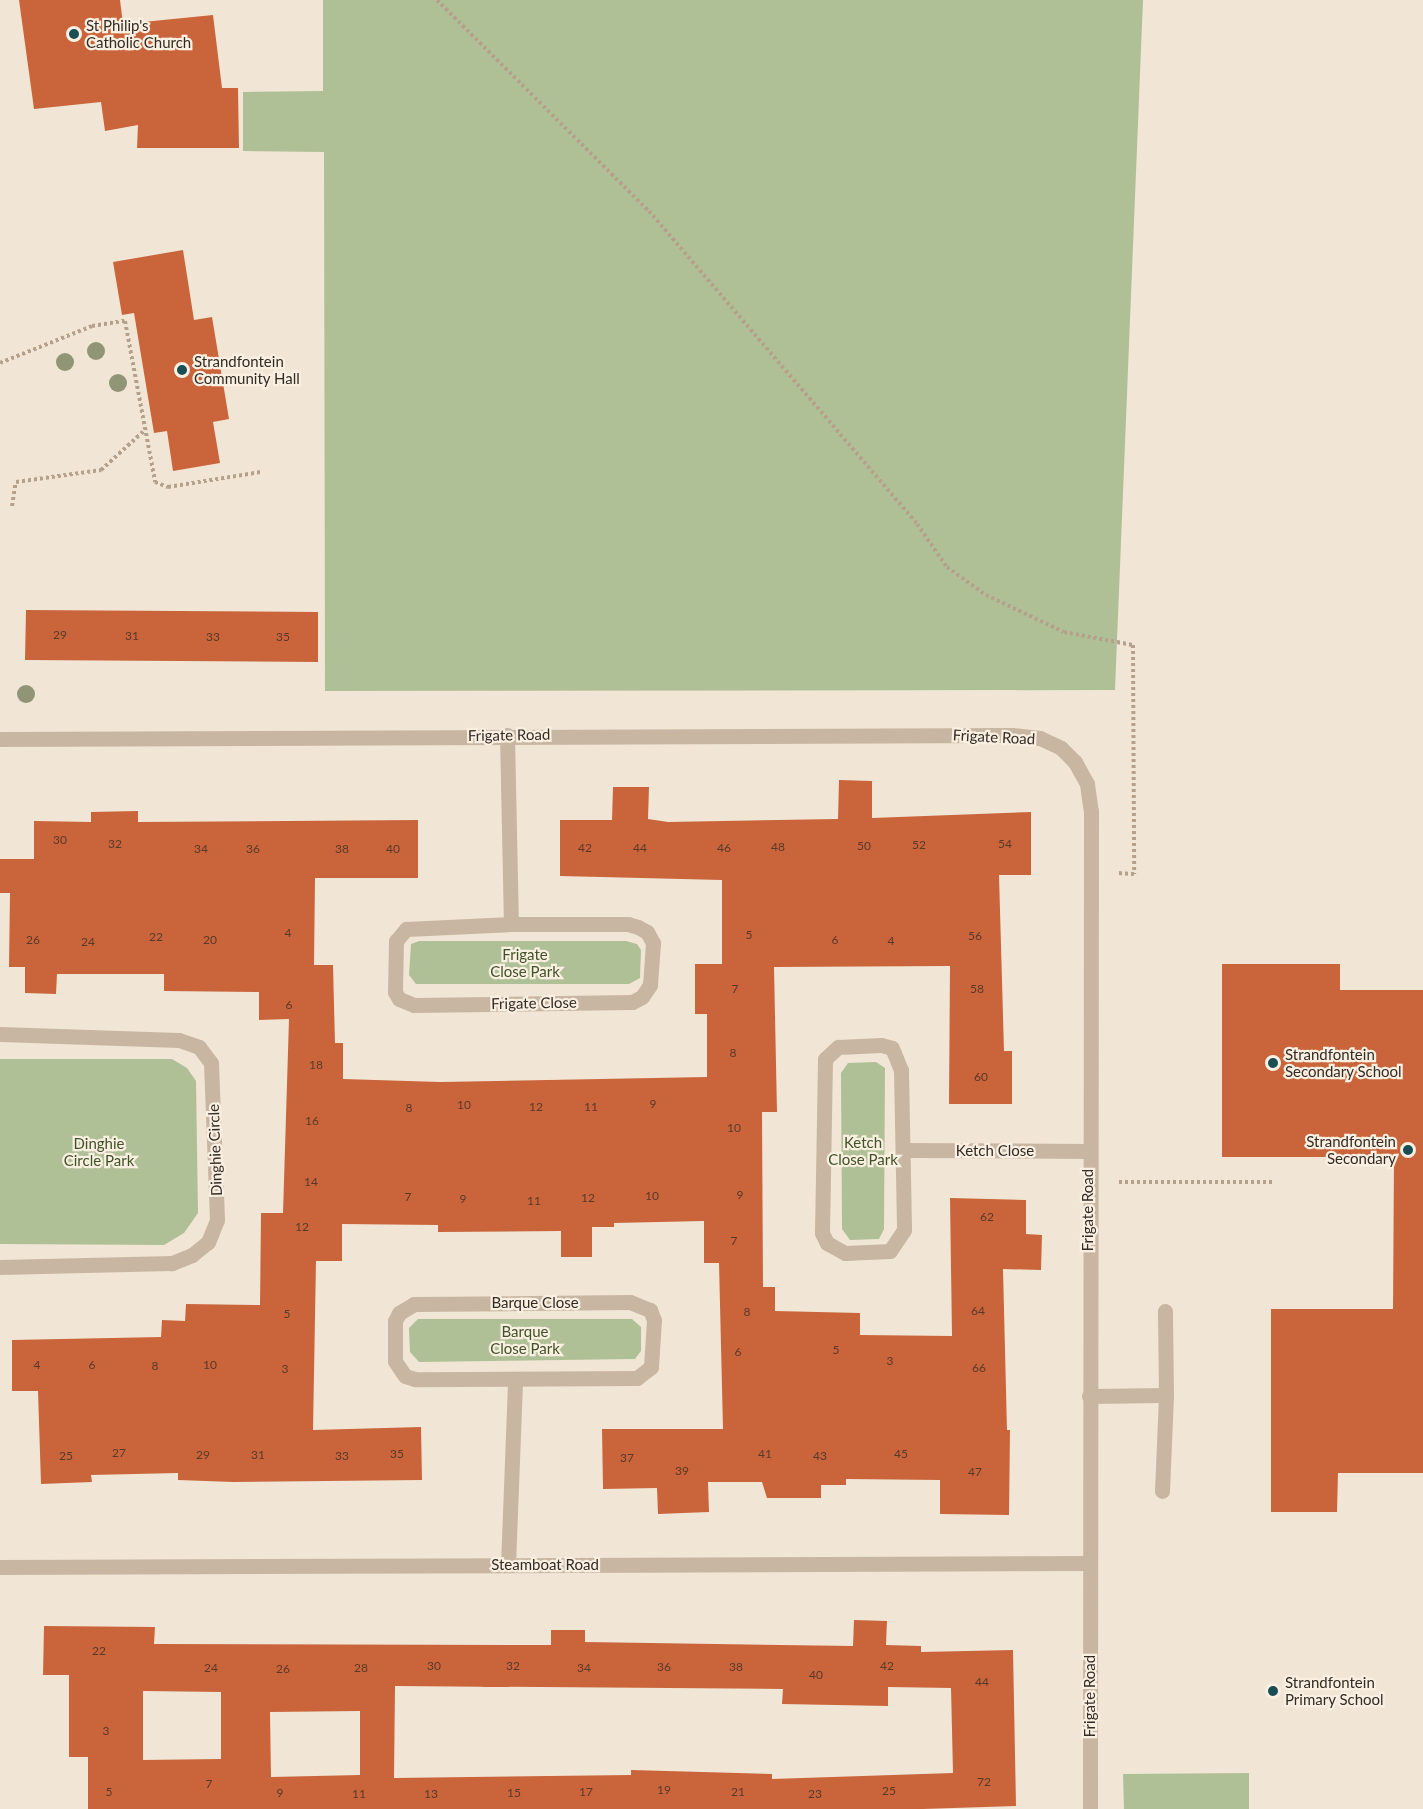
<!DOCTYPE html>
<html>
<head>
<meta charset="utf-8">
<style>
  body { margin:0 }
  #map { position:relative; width:1423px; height:1809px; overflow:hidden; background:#f1e6d6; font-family:Lato,sans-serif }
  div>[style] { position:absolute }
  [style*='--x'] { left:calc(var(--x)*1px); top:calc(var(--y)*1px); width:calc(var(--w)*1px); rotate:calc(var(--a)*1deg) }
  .green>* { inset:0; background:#b0c096 }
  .building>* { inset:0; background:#ca653b }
  .path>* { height:4px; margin-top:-2px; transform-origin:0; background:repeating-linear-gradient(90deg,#b5a08c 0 3px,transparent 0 6px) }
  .service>* { height:15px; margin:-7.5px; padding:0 7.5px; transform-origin:7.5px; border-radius:7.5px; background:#c9b6a2 }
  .minor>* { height:15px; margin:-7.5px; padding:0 7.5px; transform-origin:7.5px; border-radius:7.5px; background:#c9b6a2 }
  .trees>* { width:18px; height:18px; margin:-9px; border-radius:50%; background:#909576 }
  .dots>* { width:16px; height:16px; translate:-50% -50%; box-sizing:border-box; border:3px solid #f9f0e2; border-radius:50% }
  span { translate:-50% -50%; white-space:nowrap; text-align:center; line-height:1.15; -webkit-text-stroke:4.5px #f9f0e2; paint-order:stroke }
  .number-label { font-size:12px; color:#59392a }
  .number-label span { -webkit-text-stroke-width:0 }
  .poi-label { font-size:15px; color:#332a24 }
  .left { translate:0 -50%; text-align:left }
  .right { translate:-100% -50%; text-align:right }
  .street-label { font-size:15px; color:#332a24 }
  .park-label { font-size:15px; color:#405228 }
</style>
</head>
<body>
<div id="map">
  <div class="green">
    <i style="clip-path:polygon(323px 0,1143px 0,1115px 690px,325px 691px,324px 152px,243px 151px,243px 92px,323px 91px)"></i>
    <i style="clip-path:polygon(419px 941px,626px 941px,637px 944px,641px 950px,640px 978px,629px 984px,416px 984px,409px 975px,411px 944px)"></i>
    <i style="clip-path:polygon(0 1059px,172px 1059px,187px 1068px,196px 1081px,198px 1213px,184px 1233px,164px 1245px,0 1244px)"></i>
    <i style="clip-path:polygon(876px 1062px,885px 1068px,884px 1229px,879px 1239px,850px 1240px,842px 1229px,841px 1073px,848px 1063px)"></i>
    <i style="clip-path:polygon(418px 1319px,632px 1319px,641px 1327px,641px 1351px,635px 1359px,419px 1362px,410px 1352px,409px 1328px)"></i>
    <i style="clip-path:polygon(1249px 1773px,1249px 1809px,1124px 1809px,1123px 1774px)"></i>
  </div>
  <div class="building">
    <i style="clip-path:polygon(19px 0,120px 0,123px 24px,213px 15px,222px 88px,238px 88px,239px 148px,137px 148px,138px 125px,105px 131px,101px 102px,34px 109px)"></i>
    <i style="clip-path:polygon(183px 250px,194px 320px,212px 317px,229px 419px,213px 422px,220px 463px,173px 471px,167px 431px,154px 433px,134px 313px,122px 315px,113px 262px)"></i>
    <i style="clip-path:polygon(26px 610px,318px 612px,318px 662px,25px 660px)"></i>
    <i style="clip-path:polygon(839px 780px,872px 781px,872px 818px,1031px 812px,1031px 875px,999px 875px,1004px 1051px,1012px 1051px,1012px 1104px,949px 1104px,950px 966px,774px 967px,777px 1112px,762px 1112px,763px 1287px,775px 1287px,775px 1311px,860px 1313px,860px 1335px,952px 1336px,950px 1198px,1026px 1200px,1026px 1234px,1042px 1235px,1041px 1270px,1003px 1269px,1007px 1430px,1010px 1430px,1009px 1515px,940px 1514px,940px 1480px,846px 1479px,846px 1485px,821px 1485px,821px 1498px,767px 1498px,762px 1482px,708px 1482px,709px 1512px,658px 1514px,657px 1488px,603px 1489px,602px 1429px,723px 1429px,719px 1263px,704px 1263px,704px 1221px,614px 1223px,614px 1227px,592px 1227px,592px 1257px,561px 1257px,561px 1231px,438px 1232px,438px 1225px,342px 1224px,342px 1261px,316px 1261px,313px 1430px,421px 1427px,422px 1480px,233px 1482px,178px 1480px,178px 1473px,91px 1475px,92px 1482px,41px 1484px,38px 1391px,12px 1391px,12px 1340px,161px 1337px,162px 1320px,185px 1321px,186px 1304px,260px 1305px,261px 1213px,283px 1213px,289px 1019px,259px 1020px,259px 992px,164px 991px,164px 974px,57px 974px,56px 994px,25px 993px,25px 967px,9px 967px,10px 893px,0 893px,0 859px,34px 859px,34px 821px,91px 822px,91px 812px,138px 811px,138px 822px,418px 820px,418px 878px,315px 878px,314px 965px,333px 965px,335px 1043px,343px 1043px,343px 1079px,440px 1082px,707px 1077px,707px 1014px,695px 1014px,695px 964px,722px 964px,722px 880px,560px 876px,560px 820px,612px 820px,613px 787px,649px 787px,648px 819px,668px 822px,838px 819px)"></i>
    <i style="clip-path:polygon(1222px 964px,1340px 964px,1340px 990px,1423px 990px,1423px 1473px,1338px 1473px,1337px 1512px,1271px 1512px,1271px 1309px,1393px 1309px,1394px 1157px,1222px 1157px)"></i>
    <i style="clip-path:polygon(evenodd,854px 1620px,887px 1621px,886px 1645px,921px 1646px,921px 1652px,1013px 1650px,1016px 1806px,923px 1809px,88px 1809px,88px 1757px,69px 1757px,69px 1675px,43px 1675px,44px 1626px,155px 1627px,154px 1644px,551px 1645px,551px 1630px,585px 1630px,585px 1642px,853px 1646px,854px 1620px,395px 1686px,783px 1689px,782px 1704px,888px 1706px,888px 1687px,951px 1688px,953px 1773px,772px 1779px,772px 1774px,631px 1770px,631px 1775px,394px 1778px,395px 1686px,854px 1620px,143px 1691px,221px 1692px,221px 1759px,143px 1760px,143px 1691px,854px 1620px,360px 1711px,360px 1775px,271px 1777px,270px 1712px,360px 1711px)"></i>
  </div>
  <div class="path">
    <i style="--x:437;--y:0;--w:299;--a:44.9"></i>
    <i style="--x:649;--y:211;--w:412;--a:49.4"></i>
    <i style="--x:917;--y:524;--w:52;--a:55.1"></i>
    <i style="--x:947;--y:567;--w:48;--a:35.7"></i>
    <i style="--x:986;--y:595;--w:86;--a:25.4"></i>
    <i style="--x:1064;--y:632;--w:70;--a:10.7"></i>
    <i style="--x:1133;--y:645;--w:229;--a:89.7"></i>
    <i style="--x:1134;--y:874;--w:17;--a:-177"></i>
    <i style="--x:0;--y:363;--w:99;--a:-21.9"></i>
    <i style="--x:92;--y:326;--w:33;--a:-9"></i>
    <i style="--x:125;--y:321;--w:164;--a:79.4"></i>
    <i style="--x:155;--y:482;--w:14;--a:21"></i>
    <i style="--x:168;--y:487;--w:94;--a:-9.2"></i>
    <i style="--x:12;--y:506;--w:24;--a:-81"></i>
    <i style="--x:16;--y:482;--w:86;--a:-8"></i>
    <i style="--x:101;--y:470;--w:59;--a:-42.3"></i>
    <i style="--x:1119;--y:1182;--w:154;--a:0"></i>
  </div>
  <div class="service">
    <i style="--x:1089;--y:1396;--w:77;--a:-0.7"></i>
    <i style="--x:1166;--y:1395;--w:84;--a:-90.7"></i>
    <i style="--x:1162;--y:1491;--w:96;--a:-87.6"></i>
  </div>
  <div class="minor">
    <i style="--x:507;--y:735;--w:189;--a:88.8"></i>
    <i style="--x:0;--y:739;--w:1012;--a:-0.23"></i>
    <i style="--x:1012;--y:735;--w:28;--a:6"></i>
    <i style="--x:1040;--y:738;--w:23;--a:25"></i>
    <i style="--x:1061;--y:748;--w:20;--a:45"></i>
    <i style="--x:1075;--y:762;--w:25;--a:61"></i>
    <i style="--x:1087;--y:784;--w:27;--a:82"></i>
    <i style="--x:1091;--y:811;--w:998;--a:90.06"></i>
    <i style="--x:511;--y:924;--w:117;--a:0"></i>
    <i style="--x:628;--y:924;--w:10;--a:17"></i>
    <i style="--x:638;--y:927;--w:10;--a:29"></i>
    <i style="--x:647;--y:932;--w:13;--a:61"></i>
    <i style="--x:653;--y:943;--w:42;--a:94.1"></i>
    <i style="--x:650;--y:985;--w:14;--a:124"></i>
    <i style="--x:642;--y:997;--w:11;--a:153"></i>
    <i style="--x:632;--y:1002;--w:218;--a:179.2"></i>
    <i style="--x:414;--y:1005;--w:16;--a:-158"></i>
    <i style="--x:399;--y:999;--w:8;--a:-120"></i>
    <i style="--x:395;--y:992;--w:51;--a:-88.9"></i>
    <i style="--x:396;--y:941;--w:16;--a:-50"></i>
    <i style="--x:406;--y:929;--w:105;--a:-2.7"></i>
    <i style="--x:0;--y:1034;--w:179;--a:1.9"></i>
    <i style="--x:179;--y:1040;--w:21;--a:19"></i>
    <i style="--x:199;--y:1047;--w:20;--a:53"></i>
    <i style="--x:211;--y:1063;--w:157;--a:87.8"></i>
    <i style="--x:217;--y:1220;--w:24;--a:112"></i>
    <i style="--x:208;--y:1242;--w:21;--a:141"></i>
    <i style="--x:192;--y:1255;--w:22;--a:158"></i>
    <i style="--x:172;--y:1263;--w:172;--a:178.7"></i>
    <i style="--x:881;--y:1045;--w:11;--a:15"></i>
    <i style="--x:892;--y:1048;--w:24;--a:68"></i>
    <i style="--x:901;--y:1070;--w:160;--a:88.9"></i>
    <i style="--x:904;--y:1230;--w:25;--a:124"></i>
    <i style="--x:890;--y:1251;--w:45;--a:177.5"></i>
    <i style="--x:845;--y:1253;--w:21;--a:-151"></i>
    <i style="--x:827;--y:1243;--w:11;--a:-117"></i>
    <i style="--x:822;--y:1233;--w:174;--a:-89"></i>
    <i style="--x:825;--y:1059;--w:18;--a:-43"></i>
    <i style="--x:838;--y:1047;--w:43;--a:-2.7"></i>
    <i style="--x:903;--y:1150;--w:185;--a:0.3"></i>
    <i style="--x:630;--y:1302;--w:22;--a:22"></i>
    <i style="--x:650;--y:1310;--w:11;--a:68"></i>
    <i style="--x:654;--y:1320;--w:47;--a:93.7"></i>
    <i style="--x:651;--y:1367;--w:18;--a:142"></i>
    <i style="--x:637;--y:1378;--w:222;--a:179.7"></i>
    <i style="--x:415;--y:1379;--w:10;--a:-163"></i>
    <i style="--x:405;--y:1376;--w:18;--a:-124"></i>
    <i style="--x:395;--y:1361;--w:40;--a:-90"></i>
    <i style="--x:395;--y:1321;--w:9;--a:-63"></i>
    <i style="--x:399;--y:1313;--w:17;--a:-31"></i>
    <i style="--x:414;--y:1304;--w:216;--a:-0.5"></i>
    <i style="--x:508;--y:1565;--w:184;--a:-87.8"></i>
    <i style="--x:0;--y:1567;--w:1089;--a:-0.21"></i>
  </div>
  <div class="trees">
    <i style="left:96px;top:351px"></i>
    <i style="left:65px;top:362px"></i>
    <i style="left:118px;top:383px"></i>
    <i style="left:26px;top:694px"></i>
  </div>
  <div class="dots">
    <i style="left:74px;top:34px;background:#194e55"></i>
    <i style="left:182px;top:370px;background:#194e55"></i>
    <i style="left:1273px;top:1063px;background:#194e55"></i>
    <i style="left:1408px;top:1150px;background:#194e55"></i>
    <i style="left:1273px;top:1691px;background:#194e55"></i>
  </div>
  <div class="number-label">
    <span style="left:60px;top:635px">29</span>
    <span style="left:132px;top:636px">31</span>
    <span style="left:213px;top:637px">33</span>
    <span style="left:283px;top:637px">35</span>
    <span style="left:60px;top:840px">30</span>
    <span style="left:115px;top:844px">32</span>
    <span style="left:1005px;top:844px">54</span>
    <span style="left:919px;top:845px">52</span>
    <span style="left:864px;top:846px">50</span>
    <span style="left:778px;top:847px">48</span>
    <span style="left:585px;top:848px">42</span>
    <span style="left:640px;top:848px">44</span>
    <span style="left:724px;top:848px">46</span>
    <span style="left:201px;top:849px">34</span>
    <span style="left:253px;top:849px">36</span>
    <span style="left:342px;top:849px">38</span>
    <span style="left:393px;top:849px">40</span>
    <span style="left:288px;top:933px">4</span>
    <span style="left:749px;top:935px">5</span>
    <span style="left:975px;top:936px">56</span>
    <span style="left:156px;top:937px">22</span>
    <span style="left:33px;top:940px">26</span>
    <span style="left:210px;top:940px">20</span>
    <span style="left:835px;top:940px">6</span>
    <span style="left:891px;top:941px">4</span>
    <span style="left:88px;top:942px">24</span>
    <span style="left:735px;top:989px">7</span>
    <span style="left:977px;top:989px">58</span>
    <span style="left:289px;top:1005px">6</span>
    <span style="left:733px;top:1053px">8</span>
    <span style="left:316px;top:1065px">18</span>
    <span style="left:981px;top:1077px">60</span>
    <span style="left:653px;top:1104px">9</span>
    <span style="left:464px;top:1105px">10</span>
    <span style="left:536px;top:1107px">12</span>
    <span style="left:591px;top:1107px">11</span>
    <span style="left:409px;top:1108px">8</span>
    <span style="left:312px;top:1121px">16</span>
    <span style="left:734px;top:1128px">10</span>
    <span style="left:311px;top:1182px">14</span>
    <span style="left:740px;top:1195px">9</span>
    <span style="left:652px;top:1196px">10</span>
    <span style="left:408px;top:1197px">7</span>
    <span style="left:588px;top:1198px">12</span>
    <span style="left:463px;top:1199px">9</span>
    <span style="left:534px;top:1201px">11</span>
    <span style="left:987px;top:1217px">62</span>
    <span style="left:302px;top:1227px">12</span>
    <span style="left:734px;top:1241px">7</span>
    <span style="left:978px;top:1311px">64</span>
    <span style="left:747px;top:1312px">8</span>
    <span style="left:287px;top:1314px">5</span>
    <span style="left:836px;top:1350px">5</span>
    <span style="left:738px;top:1352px">6</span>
    <span style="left:890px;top:1361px">3</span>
    <span style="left:37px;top:1365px">4</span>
    <span style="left:92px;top:1365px">6</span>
    <span style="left:210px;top:1365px">10</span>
    <span style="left:155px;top:1366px">8</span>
    <span style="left:979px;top:1368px">66</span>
    <span style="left:285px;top:1369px">3</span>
    <span style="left:119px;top:1453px">27</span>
    <span style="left:397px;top:1454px">35</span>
    <span style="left:765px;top:1454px">41</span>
    <span style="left:901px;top:1454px">45</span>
    <span style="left:203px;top:1455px">29</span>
    <span style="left:258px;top:1455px">31</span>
    <span style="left:66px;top:1456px">25</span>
    <span style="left:342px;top:1456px">33</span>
    <span style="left:820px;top:1456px">43</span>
    <span style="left:627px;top:1458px">37</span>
    <span style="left:682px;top:1471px">39</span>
    <span style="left:975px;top:1472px">47</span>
    <span style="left:99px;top:1651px">22</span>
    <span style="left:434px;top:1666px">30</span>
    <span style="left:513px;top:1666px">32</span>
    <span style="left:887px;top:1666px">42</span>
    <span style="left:664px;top:1667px">36</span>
    <span style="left:736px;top:1667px">38</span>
    <span style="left:211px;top:1668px">24</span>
    <span style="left:361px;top:1668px">28</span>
    <span style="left:584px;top:1668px">34</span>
    <span style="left:283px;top:1669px">26</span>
    <span style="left:816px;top:1675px">40</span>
    <span style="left:982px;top:1682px">44</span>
    <span style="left:106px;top:1731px">3</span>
    <span style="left:984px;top:1782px">72</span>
    <span style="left:209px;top:1784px">7</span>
    <span style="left:664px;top:1790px">19</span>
    <span style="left:889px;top:1791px">25</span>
    <span style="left:109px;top:1792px">5</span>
    <span style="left:586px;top:1792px">17</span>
    <span style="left:738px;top:1792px">21</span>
    <span style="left:280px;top:1793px">9</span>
    <span style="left:514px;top:1793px">15</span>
    <span style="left:359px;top:1794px">11</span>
    <span style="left:431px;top:1794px">13</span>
    <span style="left:815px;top:1794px">23</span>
  </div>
  <div class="poi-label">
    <span class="left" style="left:86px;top:34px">St Philip's<br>Catholic Church</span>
    <span class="left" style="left:194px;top:370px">Strandfontein<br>Community Hall</span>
    <span class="left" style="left:1285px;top:1063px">Strandfontein<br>Secondary School</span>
    <span class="right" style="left:1396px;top:1150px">Strandfontein<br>Secondary</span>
    <span class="left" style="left:1285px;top:1691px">Strandfontein<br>Primary School</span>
  </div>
  <div class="street-label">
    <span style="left:509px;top:735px;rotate:-1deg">Frigate Road</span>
    <span style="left:994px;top:737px;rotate:3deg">Frigate Road</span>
    <span style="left:534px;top:1003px;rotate:-1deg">Frigate Close</span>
    <span style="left:215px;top:1150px;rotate:-92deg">Dinghie Circle</span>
    <span style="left:995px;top:1151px">Ketch Close</span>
    <span style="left:1088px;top:1210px;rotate:-90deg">Frigate Road</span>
    <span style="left:535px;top:1303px">Barque Close</span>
    <span style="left:545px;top:1565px">Steamboat Road</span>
    <span style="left:1090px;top:1696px;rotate:-90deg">Frigate Road</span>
  </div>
  <div class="park-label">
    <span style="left:525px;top:963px">Frigate<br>Close Park</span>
    <span style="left:863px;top:1151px">Ketch<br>Close Park</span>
    <span style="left:99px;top:1152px">Dinghie<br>Circle Park</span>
    <span style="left:525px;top:1340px">Barque<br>Close Park</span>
  </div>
</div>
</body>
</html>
